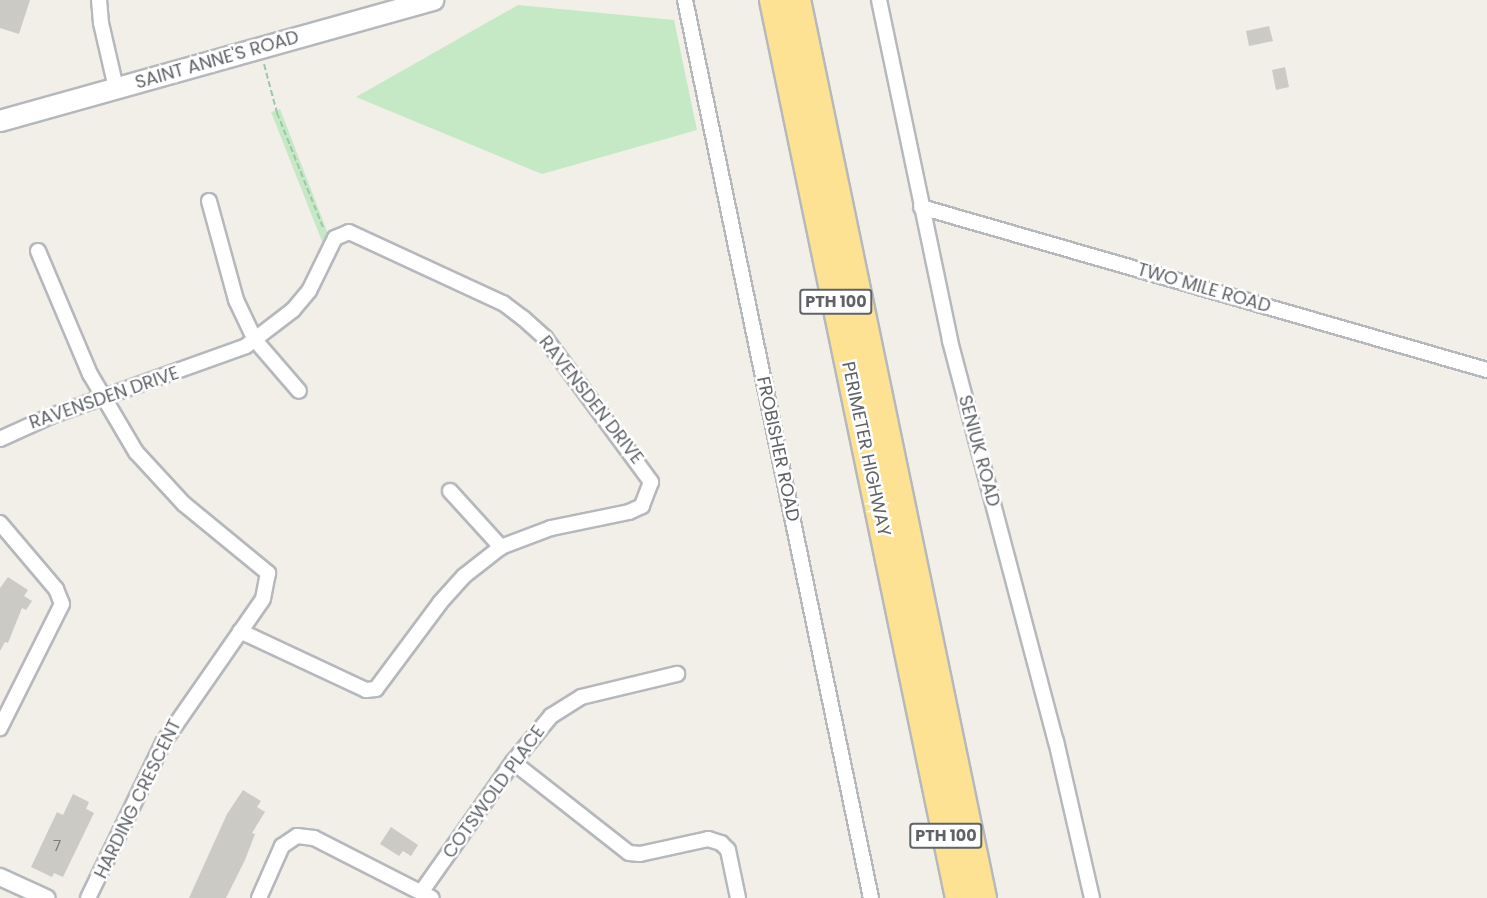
<!DOCTYPE html>
<html>
<head>
<meta charset="utf-8">
<style>
  body { margin:0 }
  #map { position:relative; width:1487px; height:898px; overflow:hidden; background:#f1efe8; font-family:Poppins,sans-serif }
  div>[style] { position:absolute }
  [style*='--x'] { left:calc(var(--x)*1px); top:calc(var(--y)*1px); width:calc(var(--w)*1px); rotate:calc(var(--a)*1deg) }
  .green>* { inset:0; background:#c5e8c5 }
  .building>* { inset:0; background:#cccac5 }
  .path>* { height:2px; margin-top:-1px; transform-origin:0; background:repeating-linear-gradient(90deg,#9cc7a9 0 6px,transparent 0 9px) }
  .roads { filter:drop-shadow(2px 0 #b5b8bc) drop-shadow(-2px 0 #b5b8bc) drop-shadow(0 2px #b5b8bc) drop-shadow(0 -2px #b5b8bc) }
  .minor>* { height:14px; margin:-7px; padding:0 7px; transform-origin:7px; border-radius:7px; background:#fff }
  .tertiary>* { height:16px; margin:-8px; padding:0 8px; transform-origin:8px; border-radius:8px; background:#fff }
  .secondary>* { height:20px; margin:-10px; padding:0 10px; transform-origin:10px; border-radius:10px; background:#fff }
  .motorway>* { height:26px; margin:-13px; padding:0 13px; transform-origin:13px; border-radius:13px; background:#fde293 }
  span { translate:-50% -50%; white-space:nowrap; text-align:center; line-height:1.15; -webkit-text-stroke:5px #fff; paint-order:stroke }
  .number-label { font-size:15px; color:#7a7d7f }
  .number-label span { -webkit-text-stroke-width:0 }
  .shield-label span { padding:2px 4px; background:#fff; border:2px solid; border-radius:4px; -webkit-text-stroke-width:0 }
  .shield-label { font-size:16px; color:#5f6368; font-weight:700 }
  .street-label { font-size:18px; color:#5f6368 }
</style>
</head>
<body>
<div id="map">
  <div class="green">
    <i style="clip-path:polygon(518px 5px,674px 20px,697px 130px,542px 174px,356px 97px)"></i>
    <i style="clip-path:polygon(280px 109px,332px 244px,327px 254px,271px 112px)"></i>
  </div>
  <div class="building">
    <i style="clip-path:polygon(0 0,30px 0,19px 34px,0 28px)"></i>
    <i style="clip-path:polygon(1269px 26px,1273px 41px,1249px 46px,1246px 31px)"></i>
    <i style="clip-path:polygon(1285px 67px,1289px 87px,1276px 90px,1272px 70px)"></i>
    <i style="clip-path:polygon(8px 577px,28px 590px,24px 596px,32px 601px,26px 610px,22px 608px,8px 643px,5px 642px,0 651px,0 588px)"></i>
    <i style="clip-path:polygon(243px 790px,261px 801px,257px 807px,265px 812px,252px 833px,255px 834px,245px 860px,226px 898px,189px 898px,227px 814px)"></i>
    <i style="clip-path:polygon(73px 794px,89px 802px,86px 809px,94px 813px,63px 877px,54px 873px,52px 877px,31px 867px,57px 812px,63px 815px)"></i>
    <i style="clip-path:polygon(391px 827px,418px 845px,411px 856px,403px 851px,399px 856px,380px 844px)"></i>
  </div>
  <div class="path">
    <i style="--x:264;--y:64;--w:51;--a:75.1"></i>
    <i style="--x:277;--y:113;--w:126;--a:68.1"></i>
  </div>
  <div class="roads">
    <div class="minor">
      <i style="--x:99;--y:0;--w:23;--a:85"></i>
      <i style="--x:101;--y:23;--w:67;--a:77"></i>
      <i style="--x:685;--y:0;--w:917;--a:78.3"></i>
      <i style="--x:879;--y:0;--w:348;--a:78.2"></i>
      <i style="--x:950;--y:341;--w:414;--a:75.2"></i>
      <i style="--x:1056;--y:741;--w:161;--a:77.1"></i>
      <i style="--x:209;--y:201;--w:103;--a:74.7"></i>
      <i style="--x:236;--y:300;--w:44;--a:64.6"></i>
      <i style="--x:255;--y:340;--w:67;--a:49.2"></i>
      <i style="--x:921;--y:207;--w:589;--a:16.07"></i>
      <i style="--x:38;--y:251;--w:134;--a:67.1"></i>
      <i style="--x:90;--y:374;--w:91;--a:59.5"></i>
      <i style="--x:136;--y:452;--w:71;--a:47.3"></i>
      <i style="--x:184;--y:504;--w:109;--a:39.4"></i>
      <i style="--x:268;--y:573;--w:26;--a:101"></i>
      <i style="--x:263;--y:599;--w:175;--a:124.8"></i>
      <i style="--x:163;--y:743;--w:172;--a:115.8"></i>
      <i style="--x:0;--y:439;--w:56;--a:-24.3"></i>
      <i style="--x:51;--y:416;--w:207;--a:-19.7"></i>
      <i style="--x:246;--y:346;--w:59;--a:-37.5"></i>
      <i style="--x:293;--y:310;--w:25;--a:-50"></i>
      <i style="--x:309;--y:291;--w:59;--a:-63.9"></i>
      <i style="--x:335;--y:238;--w:15;--a:-23"></i>
      <i style="--x:349;--y:232;--w:170;--a:24.8"></i>
      <i style="--x:503;--y:303;--w:25;--a:37"></i>
      <i style="--x:523;--y:318;--w:30;--a:42"></i>
      <i style="--x:545;--y:338;--w:179;--a:53.6"></i>
      <i style="--x:651;--y:482;--w:26;--a:111"></i>
      <i style="--x:642;--y:506;--w:14;--a:155"></i>
      <i style="--x:629;--y:512;--w:80;--a:168.4"></i>
      <i style="--x:551;--y:528;--w:53;--a:159.2"></i>
      <i style="--x:501;--y:547;--w:47;--a:141.9"></i>
      <i style="--x:464;--y:576;--w:36;--a:132"></i>
      <i style="--x:440;--y:603;--w:107;--a:126.7"></i>
      <i style="--x:376;--y:689;--w:10;--a:174"></i>
      <i style="--x:366;--y:690;--w:139;--a:-154.9"></i>
      <i style="--x:450;--y:491;--w:76;--a:47.7"></i>
      <i style="--x:0;--y:523;--w:87;--a:49.7"></i>
      <i style="--x:56;--y:589;--w:16;--a:68"></i>
      <i style="--x:62;--y:604;--w:139;--a:116.6"></i>
      <i style="--x:513;--y:762;--w:147;--a:38.1"></i>
      <i style="--x:629;--y:853;--w:11;--a:5"></i>
      <i style="--x:640;--y:854;--w:70;--a:-12.4"></i>
      <i style="--x:708;--y:839;--w:14;--a:17"></i>
      <i style="--x:721;--y:843;--w:10;--a:45"></i>
      <i style="--x:728;--y:850;--w:49;--a:78.2"></i>
      <i style="--x:422;--y:891;--w:158;--a:-54.8"></i>
      <i style="--x:513;--y:762;--w:60;--a:-50.4"></i>
      <i style="--x:551;--y:716;--w:36;--a:-32"></i>
      <i style="--x:581;--y:697;--w:99;--a:-13.5"></i>
      <i style="--x:259;--y:898;--w:57;--a:-66.1"></i>
      <i style="--x:282;--y:846;--w:18;--a:-34"></i>
      <i style="--x:297;--y:836;--w:17;--a:7"></i>
      <i style="--x:314;--y:838;--w:132;--a:27"></i>
    </div>
    <div class="tertiary">
      <i style="--x:0;--y:877;--w:51;--a:24.5"></i>
    </div>
    <div class="secondary">
      <i style="--x:0;--y:121;--w:450;--a:-15.6"></i>
    </div>
    <div class="motorway">
      <i style="--x:773;--y:0;--w:917;--a:78.3"></i>
      <i style="--x:797;--y:0;--w:917;--a:78.3"></i>
    </div>
  </div>
  <div class="number-label">
    <span style="left:57px;top:846px">7</span>
  </div>
  <div class="shield-label">
    <span style="left:836px;top:302px">PTH 100</span>
    <span style="left:946px;top:836px">PTH 100</span>
  </div>
  <div class="street-label">
    <span style="left:217px;top:60px;rotate:-16deg">SAINT ANNE'S ROAD</span>
    <span style="left:1204px;top:288px;rotate:16deg">TWO MILE ROAD</span>
    <span style="left:104px;top:398px;rotate:-19deg">RAVENSDEN DRIVE</span>
    <span style="left:591px;top:400px;rotate:52deg">RAVENSDEN DRIVE</span>
    <span style="left:778px;top:449px;rotate:78deg">FROBISHER ROAD</span>
    <span style="left:866px;top:449px;rotate:78deg">PERIMETER HIGHWAY</span>
    <span style="left:979px;top:451px;rotate:75deg">SENIUK ROAD</span>
    <span style="left:494px;top:792px;rotate:-54deg">COTSWOLD PLACE</span>
    <span style="left:138px;top:799px;rotate:-64deg">HARDING CRESCENT</span>
  </div>
</div>
</body>
</html>
